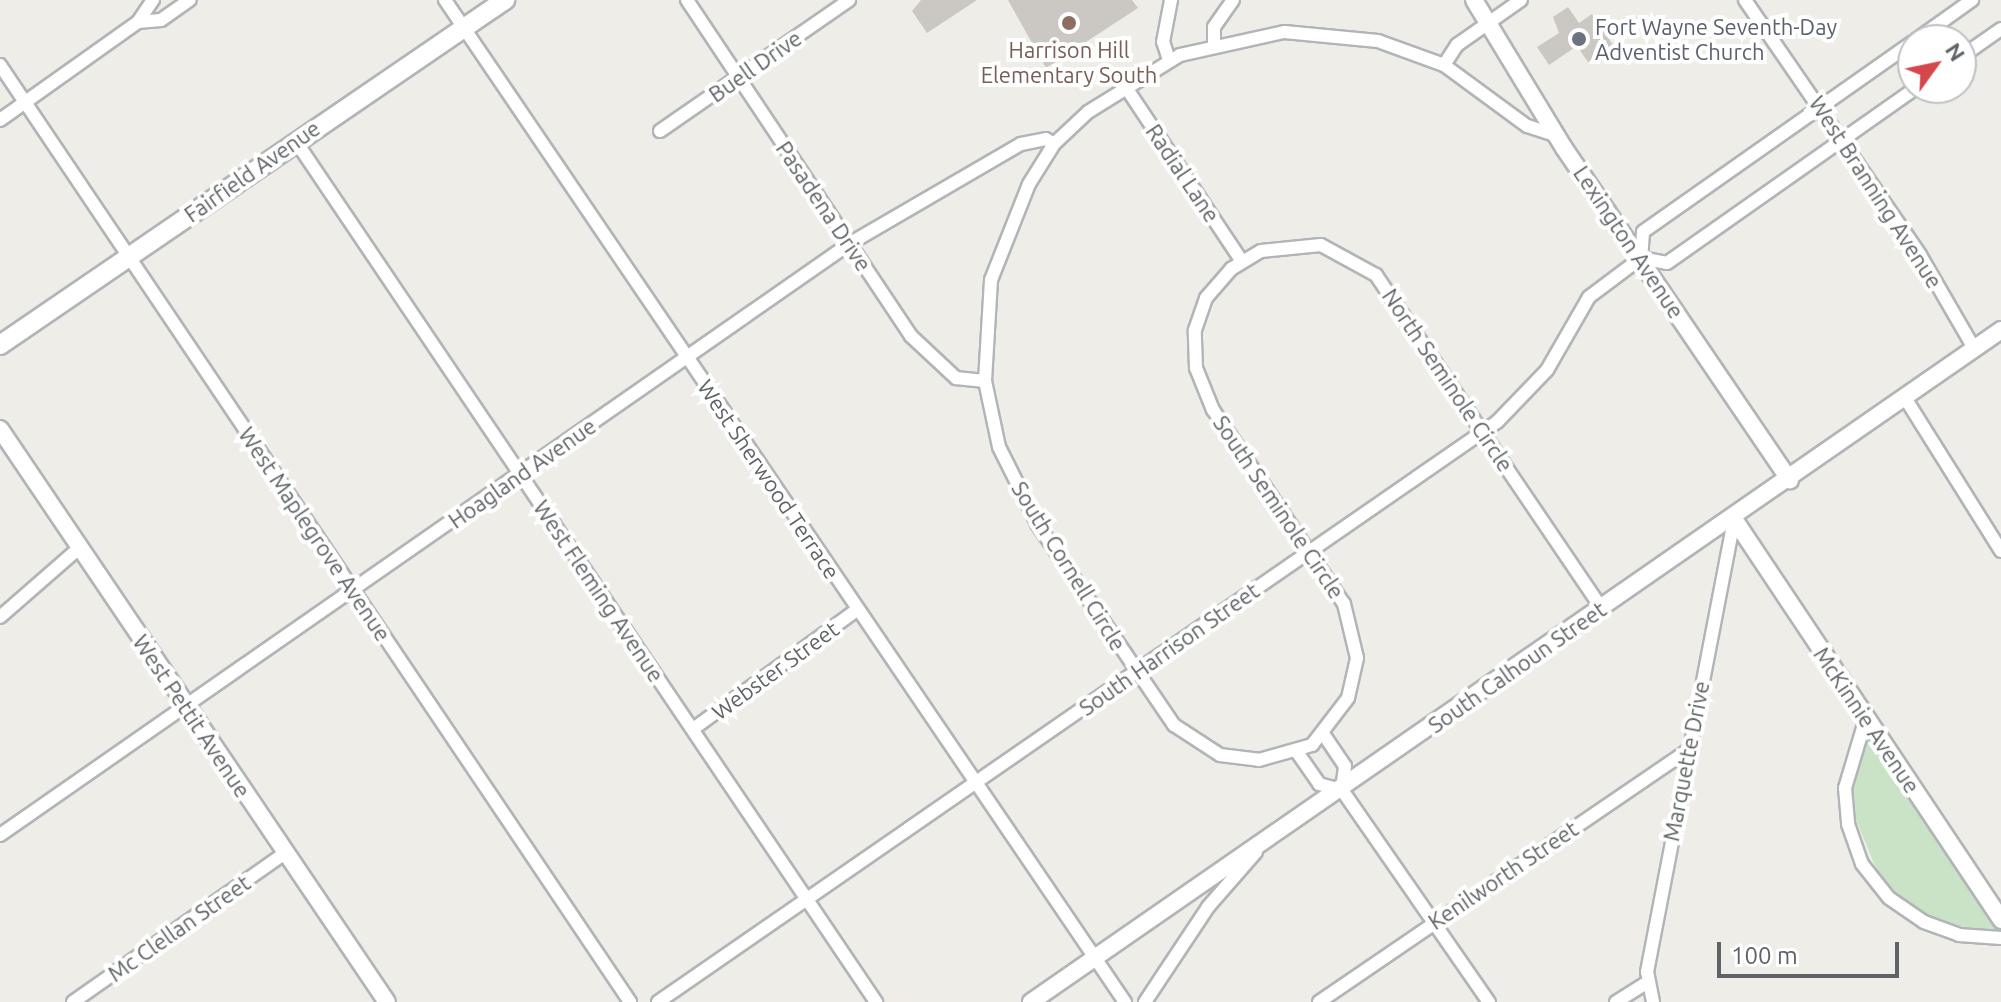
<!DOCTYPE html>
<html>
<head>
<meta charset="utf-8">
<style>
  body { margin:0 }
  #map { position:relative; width:2001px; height:1002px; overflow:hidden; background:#efede8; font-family:Ubuntu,sans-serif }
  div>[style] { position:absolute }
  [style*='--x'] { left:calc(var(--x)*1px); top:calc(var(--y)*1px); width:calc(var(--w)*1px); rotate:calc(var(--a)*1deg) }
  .green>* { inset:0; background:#cae3c7 }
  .building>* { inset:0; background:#cbc8c4 }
  .roads { filter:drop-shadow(2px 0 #b2b5b8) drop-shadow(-2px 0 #b2b5b8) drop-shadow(0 2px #b2b5b8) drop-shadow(0 -2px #b2b5b8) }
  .minor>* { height:12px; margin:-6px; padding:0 6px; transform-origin:6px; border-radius:6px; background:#fff }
  .tertiary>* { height:16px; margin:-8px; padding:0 8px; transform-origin:8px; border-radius:8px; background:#fff }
  .secondary>* { height:18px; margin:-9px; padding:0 9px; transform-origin:9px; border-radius:9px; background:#fff }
  .dots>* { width:22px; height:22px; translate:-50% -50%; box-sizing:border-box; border:4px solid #fff; border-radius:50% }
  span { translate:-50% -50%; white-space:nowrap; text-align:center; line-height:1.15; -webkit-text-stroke:8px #fff; paint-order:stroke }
  .worship-label { font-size:22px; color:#5b616d }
  .left { translate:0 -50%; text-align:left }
  .education-label { font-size:22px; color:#785e54 }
  .street-label { font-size:22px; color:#5f6366 }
  .north { position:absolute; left:1897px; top:24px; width:80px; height:80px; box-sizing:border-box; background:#fff; border:2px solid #bfc1c2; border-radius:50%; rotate:57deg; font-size:22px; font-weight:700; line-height:32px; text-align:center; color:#5f6366 }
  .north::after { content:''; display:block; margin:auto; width:28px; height:36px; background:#d6474b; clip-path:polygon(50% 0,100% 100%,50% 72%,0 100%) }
  .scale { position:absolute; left:1717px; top:942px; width:182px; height:36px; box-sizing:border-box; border:4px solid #5f6366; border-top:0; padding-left:10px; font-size:24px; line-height:28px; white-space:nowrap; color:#5f6366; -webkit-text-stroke:6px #fff; paint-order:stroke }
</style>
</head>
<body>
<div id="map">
  <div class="green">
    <i style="clip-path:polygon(1866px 738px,1872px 738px,1997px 925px,1995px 931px,1945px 924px,1902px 900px,1881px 880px,1854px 815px,1852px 784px)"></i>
  </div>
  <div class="building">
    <i style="clip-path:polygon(921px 0,977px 0,927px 33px,912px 11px)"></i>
    <i style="clip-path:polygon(1008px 0,1132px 0,1138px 8px,1046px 68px)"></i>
    <i style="clip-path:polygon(1568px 7px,1579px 23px,1592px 14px,1613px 45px,1588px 62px,1577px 46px,1549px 65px,1537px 47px,1559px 33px,1553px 17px)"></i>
  </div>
  <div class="roads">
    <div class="minor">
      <i style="--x:445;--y:0;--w:1211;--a:55.84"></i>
      <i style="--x:687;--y:0;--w:404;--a:56.3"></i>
      <i style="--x:911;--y:336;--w:62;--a:43"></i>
      <i style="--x:956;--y:378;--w:29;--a:6"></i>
      <i style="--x:1745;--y:0;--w:309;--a:55.5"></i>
      <i style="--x:1920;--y:255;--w:108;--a:59.9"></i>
      <i style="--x:138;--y:22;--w:23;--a:-5"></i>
      <i style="--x:161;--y:20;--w:35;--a:-35"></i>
      <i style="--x:1916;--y:40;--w:69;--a:-35.5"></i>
      <i style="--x:1913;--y:42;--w:330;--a:144.9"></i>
      <i style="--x:1643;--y:232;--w:26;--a:94"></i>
      <i style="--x:1641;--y:258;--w:26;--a:11"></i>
      <i style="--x:1667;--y:263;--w:304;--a:-35.1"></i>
      <i style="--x:1214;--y:43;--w:16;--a:-90"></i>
      <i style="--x:1214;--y:27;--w:33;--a:-55"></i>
      <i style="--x:1961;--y:57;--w:49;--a:-35"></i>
      <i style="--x:1169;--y:60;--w:19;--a:-108"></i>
      <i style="--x:1163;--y:42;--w:43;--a:-79.2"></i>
      <i style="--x:0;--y:65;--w:1129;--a:56.08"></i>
      <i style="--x:1444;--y:65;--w:24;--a:-57"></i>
      <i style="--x:1457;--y:45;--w:78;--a:-35.1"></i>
      <i style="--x:1125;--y:86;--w:209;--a:56.3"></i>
      <i style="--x:0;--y:120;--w:169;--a:-35.4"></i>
      <i style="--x:138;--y:22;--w:27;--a:-56"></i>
      <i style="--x:660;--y:131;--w:230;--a:-34.7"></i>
      <i style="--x:1555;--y:135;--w:29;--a:-162"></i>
      <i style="--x:1527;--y:126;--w:103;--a:-143.7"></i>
      <i style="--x:1444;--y:65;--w:70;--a:-160"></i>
      <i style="--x:1378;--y:41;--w:94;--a:-174.5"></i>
      <i style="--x:1284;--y:32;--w:107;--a:167.5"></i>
      <i style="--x:1180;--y:55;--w:108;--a:148.2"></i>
      <i style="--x:1088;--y:112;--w:47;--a:136.7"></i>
      <i style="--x:1054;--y:144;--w:47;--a:122"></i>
      <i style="--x:1029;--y:184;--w:103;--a:111.6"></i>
      <i style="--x:991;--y:280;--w:101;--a:93.4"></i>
      <i style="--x:985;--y:381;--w:67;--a:78"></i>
      <i style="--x:999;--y:447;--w:87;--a:63.4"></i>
      <i style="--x:1038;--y:525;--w:242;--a:55.8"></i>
      <i style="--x:1174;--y:725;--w:55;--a:33.1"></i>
      <i style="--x:1220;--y:755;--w:39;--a:7"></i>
      <i style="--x:1259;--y:760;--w:55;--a:-15.8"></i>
      <i style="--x:1312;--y:745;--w:59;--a:-52.5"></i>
      <i style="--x:1348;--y:698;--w:41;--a:-77.3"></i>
      <i style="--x:1357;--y:658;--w:56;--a:-103.5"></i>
      <i style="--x:1344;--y:604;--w:234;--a:-124"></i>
      <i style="--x:1213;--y:410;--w:45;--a:-112"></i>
      <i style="--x:1196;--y:368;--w:38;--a:-92"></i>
      <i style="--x:1195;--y:330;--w:34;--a:-71"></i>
      <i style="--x:1206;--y:298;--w:38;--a:-49"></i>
      <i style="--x:1231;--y:269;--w:35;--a:-31"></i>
      <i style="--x:1261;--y:251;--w:60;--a:-5.7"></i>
      <i style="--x:1321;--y:245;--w:63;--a:28.6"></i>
      <i style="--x:1376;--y:275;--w:401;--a:55.9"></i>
      <i style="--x:295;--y:140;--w:1040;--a:56.02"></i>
      <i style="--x:1907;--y:401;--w:177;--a:57.9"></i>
      <i style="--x:0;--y:617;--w:105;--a:-41.1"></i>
      <i style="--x:1866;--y:718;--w:73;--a:106.7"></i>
      <i style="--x:1845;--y:788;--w:36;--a:85"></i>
      <i style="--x:1848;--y:824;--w:42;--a:70.7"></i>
      <i style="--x:1862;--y:864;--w:43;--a:51.5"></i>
      <i style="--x:1889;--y:898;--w:42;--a:34.4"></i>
      <i style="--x:1924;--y:922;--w:37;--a:20"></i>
      <i style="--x:1959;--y:935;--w:42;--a:4.1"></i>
      <i style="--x:693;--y:729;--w:203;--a:-36"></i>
      <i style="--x:1324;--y:735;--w:37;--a:56"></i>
      <i style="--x:1345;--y:766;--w:24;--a:97"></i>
      <i style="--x:1297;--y:752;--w:39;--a:55"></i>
      <i style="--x:1319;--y:784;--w:24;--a:15"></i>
      <i style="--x:1342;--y:790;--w:258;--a:55.3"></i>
      <i style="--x:0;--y:835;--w:1034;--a:-34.84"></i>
      <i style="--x:849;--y:244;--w:199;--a:-30.2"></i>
      <i style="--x:1021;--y:144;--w:25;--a:-11"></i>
      <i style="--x:1046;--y:139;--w:9;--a:32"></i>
      <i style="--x:73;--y:1002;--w:259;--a:-35.1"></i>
      <i style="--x:658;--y:1002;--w:1020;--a:-34.66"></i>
      <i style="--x:1497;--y:422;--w:72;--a:-46.1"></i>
      <i style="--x:1547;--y:370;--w:84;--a:-60.1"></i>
      <i style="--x:1589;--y:297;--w:65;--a:-36.9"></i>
      <i style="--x:1145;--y:1002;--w:114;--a:-56.4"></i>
      <i style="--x:1208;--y:907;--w:73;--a:-48.9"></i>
      <i style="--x:1319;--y:1002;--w:447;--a:-34.3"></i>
      <i style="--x:1616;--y:1002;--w:36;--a:-32"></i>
      <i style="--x:1653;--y:1002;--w:31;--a:-101"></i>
      <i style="--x:1647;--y:972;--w:461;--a:-79.1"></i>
    </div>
    <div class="tertiary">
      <i style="--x:1474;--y:0;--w:173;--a:58.7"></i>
      <i style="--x:1564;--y:148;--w:402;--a:55.8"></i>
      <i style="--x:0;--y:429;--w:691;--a:55.97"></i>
      <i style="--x:1734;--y:519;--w:482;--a:56.3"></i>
      <i style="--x:1031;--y:1002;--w:1180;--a:-34.71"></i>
    </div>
    <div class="secondary">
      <i style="--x:0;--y:345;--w:612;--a:-34.34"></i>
    </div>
  </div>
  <div class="dots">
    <i style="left:1069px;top:23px;background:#8d6e63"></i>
    <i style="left:1579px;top:39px;background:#6b7280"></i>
  </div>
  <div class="worship-label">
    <span class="left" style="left:1595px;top:39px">Fort Wayne Seventh-Day<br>Adventist Church</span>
  </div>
  <div class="education-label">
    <span style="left:1069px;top:62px">Harrison Hill<br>Elementary South</span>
  </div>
  <div class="street-label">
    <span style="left:755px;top:66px;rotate:-35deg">Buell Drive</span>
    <span style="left:252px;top:171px;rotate:-35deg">Fairfield Avenue</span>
    <span style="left:1183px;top:173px;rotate:56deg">Radial Lane</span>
    <span style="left:1876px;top:192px;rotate:57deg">West Branning Avenue</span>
    <span style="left:824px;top:206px;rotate:56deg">Pasadena Drive</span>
    <span style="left:1629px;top:242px;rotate:56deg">Lexington Avenue</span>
    <span style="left:1448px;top:380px;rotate:56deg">North Seminole Circle</span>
    <span style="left:522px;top:473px;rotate:-35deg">Hoagland Avenue</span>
    <span style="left:769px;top:479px;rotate:56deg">West Sherwood Terrace</span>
    <span style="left:1279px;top:507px;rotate:56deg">South Seminole Circle</span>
    <span style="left:315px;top:534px;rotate:56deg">West Maplegrove Avenue</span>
    <span style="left:1069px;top:566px;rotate:58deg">South Cornell Circle</span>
    <span style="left:599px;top:591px;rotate:56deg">West Fleming Avenue</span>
    <span style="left:1169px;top:649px;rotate:-35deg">South Harrison Street</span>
    <span style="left:1517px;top:667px;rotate:-35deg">South Calhoun Street</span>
    <span style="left:775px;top:670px;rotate:-36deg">Webster Street</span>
    <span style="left:192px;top:716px;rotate:56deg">West Pettit Avenue</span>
    <span style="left:1867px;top:720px;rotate:56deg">McKinnie Avenue</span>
    <span style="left:1686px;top:761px;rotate:-79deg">Marquette Drive</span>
    <span style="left:1503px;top:875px;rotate:-34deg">Kenilworth Street</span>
    <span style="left:179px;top:928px;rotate:-35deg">Mc Clellan Street</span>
  </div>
  <div class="north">N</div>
  <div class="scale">100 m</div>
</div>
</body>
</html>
